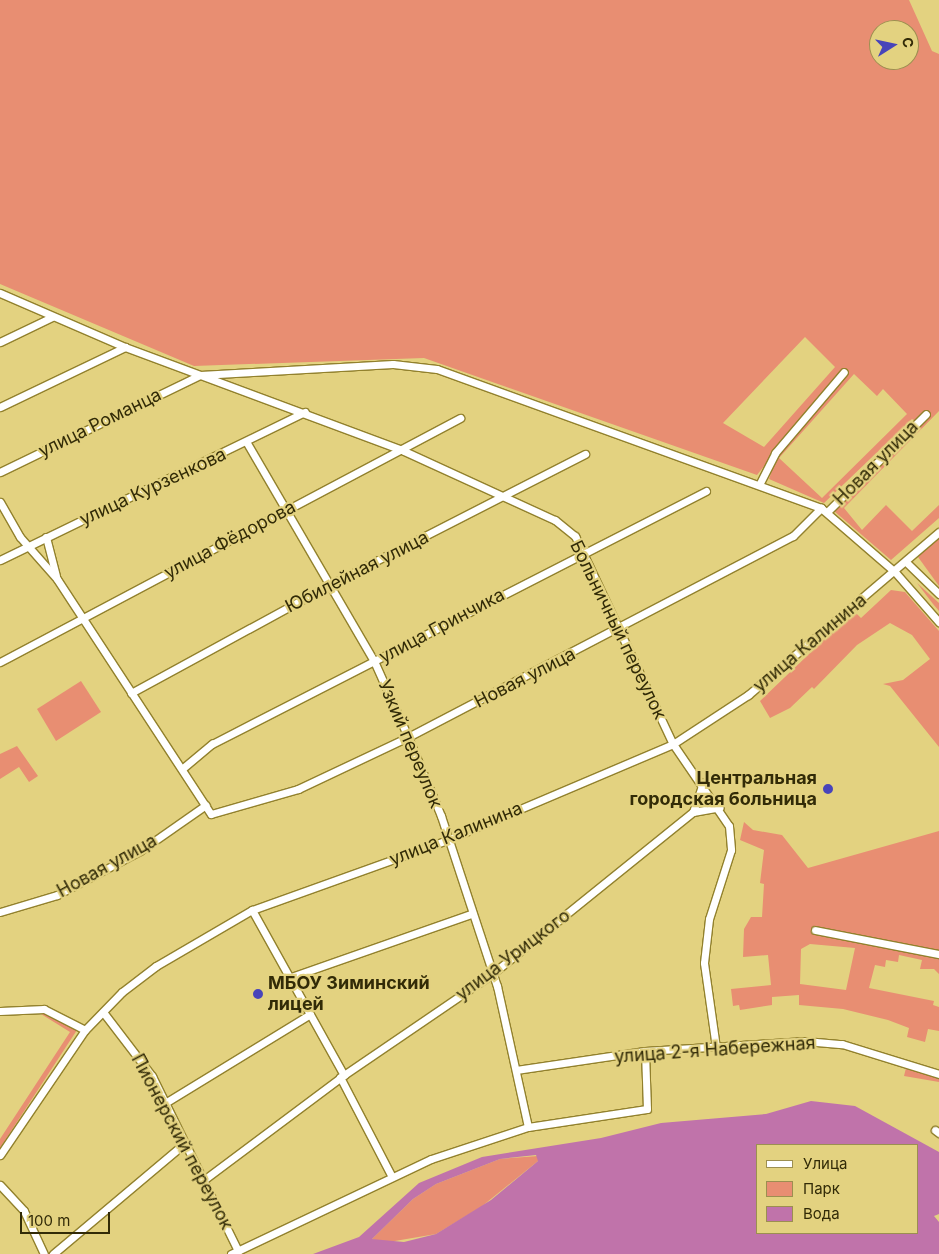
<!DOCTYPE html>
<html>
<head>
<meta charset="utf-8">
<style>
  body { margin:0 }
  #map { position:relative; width:939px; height:1254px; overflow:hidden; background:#e3d280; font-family:Inter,sans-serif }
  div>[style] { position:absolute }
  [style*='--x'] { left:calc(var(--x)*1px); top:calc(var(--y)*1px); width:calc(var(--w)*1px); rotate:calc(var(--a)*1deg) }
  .green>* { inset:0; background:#e88e72 }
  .water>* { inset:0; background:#c073aa }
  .roads { filter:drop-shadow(1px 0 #92812d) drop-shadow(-1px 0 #92812d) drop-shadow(0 1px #92812d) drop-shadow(0 -1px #92812d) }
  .minor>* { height:7px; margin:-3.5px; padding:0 3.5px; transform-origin:3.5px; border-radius:3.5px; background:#fff }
  .dots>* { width:14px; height:14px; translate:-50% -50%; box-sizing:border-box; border:2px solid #e3d280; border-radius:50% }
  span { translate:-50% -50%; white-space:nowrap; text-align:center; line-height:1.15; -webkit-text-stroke:4.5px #e3d280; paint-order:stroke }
  .street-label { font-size:18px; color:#322b07 }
  .poi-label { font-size:18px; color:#322b07; font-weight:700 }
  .right { translate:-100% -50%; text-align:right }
  .left { translate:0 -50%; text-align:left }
  .legend { position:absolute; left:756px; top:1144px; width:162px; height:90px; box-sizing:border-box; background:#e3d280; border:1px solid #9c8f50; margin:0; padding:6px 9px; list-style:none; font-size:15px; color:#322b07 }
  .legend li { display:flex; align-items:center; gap:10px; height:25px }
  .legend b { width:25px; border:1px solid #9c8f50 }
  .north { position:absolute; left:869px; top:20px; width:50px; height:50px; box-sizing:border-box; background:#e3d280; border:1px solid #9c8f50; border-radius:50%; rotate:80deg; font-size:14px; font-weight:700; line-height:20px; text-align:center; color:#322b07 }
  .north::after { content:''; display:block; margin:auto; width:18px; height:22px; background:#4844ba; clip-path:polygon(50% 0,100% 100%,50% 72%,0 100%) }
  .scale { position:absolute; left:20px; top:1212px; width:90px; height:22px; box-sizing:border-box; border:2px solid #322b07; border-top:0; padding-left:6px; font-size:15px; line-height:18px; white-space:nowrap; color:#322b07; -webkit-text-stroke:4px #e3d280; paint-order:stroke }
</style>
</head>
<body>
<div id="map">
  <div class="green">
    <i style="clip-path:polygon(evenodd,0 0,909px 0,932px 51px,939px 54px,939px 411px,844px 508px,862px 530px,886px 505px,912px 531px,939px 505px,939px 518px,891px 560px,834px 511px,917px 422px,912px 419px,824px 503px,769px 479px,778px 452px,843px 369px,757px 475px,424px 358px,194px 366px,0 284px,0 0,879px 30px,909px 30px,909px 60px,879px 60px,879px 30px,0 0,805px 337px,835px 367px,764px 447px,723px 423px,805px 337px,0 0,854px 374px,877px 396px,883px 389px,907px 414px,822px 498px,779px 458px,854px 374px)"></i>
    <i style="clip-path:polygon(939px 536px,939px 586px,918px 557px)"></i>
    <i style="clip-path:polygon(917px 583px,939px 603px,939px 611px,933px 604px)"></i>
    <i style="clip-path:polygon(891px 590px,905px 592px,939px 631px,939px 747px,890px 686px,883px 684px,903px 680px,930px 659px,912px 635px,890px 623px,857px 645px,814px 689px,812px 687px,790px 708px,770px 718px,760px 701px,854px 611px,861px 618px)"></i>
    <i style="clip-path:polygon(81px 681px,101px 712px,56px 741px,37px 709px)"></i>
    <i style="clip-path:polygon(17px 746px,38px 776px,29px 782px,19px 767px,0 779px,0 754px)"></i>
    <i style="clip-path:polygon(evenodd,744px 822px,753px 830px,782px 835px,808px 868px,939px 831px,939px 974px,934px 969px,920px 969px,922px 960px,899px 955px,898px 962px,886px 960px,885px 967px,875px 965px,869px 988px,934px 1001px,933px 1005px,939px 1007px,939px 1031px,928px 1029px,925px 1042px,907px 1037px,909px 1028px,888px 1020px,843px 1009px,799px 1005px,799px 995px,772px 997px,772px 1005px,740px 1010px,739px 1005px,733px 1006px,731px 989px,771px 985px,768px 955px,743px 957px,744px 929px,751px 917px,762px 917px,764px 884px,760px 883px,764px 850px,740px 840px,744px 822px,810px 944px,855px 948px,846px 990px,800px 984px,801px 949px,810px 944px)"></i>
    <i style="clip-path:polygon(42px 1012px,77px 1030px,0 1148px,0 1139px,70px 1032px,41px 1014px,0 1014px)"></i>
    <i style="clip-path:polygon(906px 1068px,939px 1076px,939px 1082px,904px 1076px)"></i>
    <i style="clip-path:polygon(538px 1156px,538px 1161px,481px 1207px,436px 1234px,383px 1243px,372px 1239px,413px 1199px,436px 1184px,500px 1159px)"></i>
  </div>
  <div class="water">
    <i style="clip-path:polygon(evenodd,811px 1101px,855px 1106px,939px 1152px,939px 1214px,934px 1216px,939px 1222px,939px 1254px,313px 1254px,359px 1237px,419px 1183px,482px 1157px,601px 1138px,661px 1123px,766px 1114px,811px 1101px,758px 1145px,918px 1145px,918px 1233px,758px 1233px,758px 1145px,811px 1101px,536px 1155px,538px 1161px,491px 1200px,436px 1234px,404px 1242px,372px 1239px,413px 1199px,436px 1184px,500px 1159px,536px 1155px)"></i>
  </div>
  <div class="roads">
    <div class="minor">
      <i style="--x:0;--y:293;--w:136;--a:23.4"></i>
      <i style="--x:125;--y:347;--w:298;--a:20.4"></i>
      <i style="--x:404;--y:451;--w:166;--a:24.6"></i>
      <i style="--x:555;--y:520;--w:26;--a:39"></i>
      <i style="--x:575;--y:536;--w:230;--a:64.8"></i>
      <i style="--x:673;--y:744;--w:99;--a:55.7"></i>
      <i style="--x:729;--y:826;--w:24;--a:85"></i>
      <i style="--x:731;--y:850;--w:72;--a:107.7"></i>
      <i style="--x:709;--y:919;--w:44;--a:96.5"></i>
      <i style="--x:704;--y:963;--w:85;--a:81.9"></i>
      <i style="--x:0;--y:342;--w:58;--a:-25.7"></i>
      <i style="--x:0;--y:407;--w:139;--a:-25.6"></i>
      <i style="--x:247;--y:443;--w:252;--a:59.8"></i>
      <i style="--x:374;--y:661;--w:83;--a:65.9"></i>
      <i style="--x:408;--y:737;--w:86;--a:67.3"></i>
      <i style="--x:441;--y:816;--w:179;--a:71.8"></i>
      <i style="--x:497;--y:986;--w:144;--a:77.6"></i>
      <i style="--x:0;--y:472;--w:222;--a:-25.9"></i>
      <i style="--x:200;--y:375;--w:193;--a:-3.3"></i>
      <i style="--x:393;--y:364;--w:44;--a:6.5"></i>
      <i style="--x:437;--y:369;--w:408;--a:19.9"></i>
      <i style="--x:821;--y:508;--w:98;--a:40.9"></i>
      <i style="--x:895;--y:572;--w:67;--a:48.7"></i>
      <i style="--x:760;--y:483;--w:34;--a:-63"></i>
      <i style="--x:775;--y:453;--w:106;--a:-49.6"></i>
      <i style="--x:0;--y:502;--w:40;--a:60.3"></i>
      <i style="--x:20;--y:537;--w:56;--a:48.6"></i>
      <i style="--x:57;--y:579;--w:281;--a:56.8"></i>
      <i style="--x:211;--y:814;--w:91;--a:-16"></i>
      <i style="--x:298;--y:789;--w:122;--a:-25.3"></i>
      <i style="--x:408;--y:737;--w:434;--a:-27.6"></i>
      <i style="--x:793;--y:536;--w:40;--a:-45"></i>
      <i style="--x:827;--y:512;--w:139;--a:-44.7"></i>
      <i style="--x:46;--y:537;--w:40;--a:75.6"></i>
      <i style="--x:0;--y:560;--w:339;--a:-25.9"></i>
      <i style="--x:906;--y:562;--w:46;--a:44.1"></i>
      <i style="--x:0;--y:662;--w:521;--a:-27.94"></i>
      <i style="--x:131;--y:693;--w:223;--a:-28.6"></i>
      <i style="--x:327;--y:586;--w:290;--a:-27.1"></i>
      <i style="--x:183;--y:768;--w:38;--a:-40"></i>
      <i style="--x:212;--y:744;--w:555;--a:-27.12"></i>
      <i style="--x:693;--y:812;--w:27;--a:-10"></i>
      <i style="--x:252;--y:910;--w:189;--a:60.9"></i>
      <i style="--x:0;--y:912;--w:59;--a:-16.6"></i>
      <i style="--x:57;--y:895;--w:94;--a:-27.9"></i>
      <i style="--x:140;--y:851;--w:80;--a:-34.9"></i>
      <i style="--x:815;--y:930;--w:126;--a:11"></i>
      <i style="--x:291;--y:977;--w:191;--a:-19.3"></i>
      <i style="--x:0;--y:1011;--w:44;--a:-2.6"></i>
      <i style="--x:44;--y:1009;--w:46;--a:27.1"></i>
      <i style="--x:103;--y:1012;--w:81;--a:52.6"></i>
      <i style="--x:152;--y:1076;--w:195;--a:63.8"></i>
      <i style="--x:516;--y:1070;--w:130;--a:-8.4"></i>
      <i style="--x:645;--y:1051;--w:160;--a:-3.6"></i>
      <i style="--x:805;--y:1041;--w:37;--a:5"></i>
      <i style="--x:842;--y:1044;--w:102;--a:17.2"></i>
      <i style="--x:340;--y:1077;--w:110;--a:62.5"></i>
      <i style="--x:165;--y:1103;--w:170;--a:-31.5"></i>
      <i style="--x:935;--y:1130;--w:5;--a:37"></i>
      <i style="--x:0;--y:1155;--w:151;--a:-55.8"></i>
      <i style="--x:85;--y:1030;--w:53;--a:-45.8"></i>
      <i style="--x:122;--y:992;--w:43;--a:-37.4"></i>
      <i style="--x:156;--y:966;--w:111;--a:-30.3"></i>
      <i style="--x:252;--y:910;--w:207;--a:-19.7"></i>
      <i style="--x:447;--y:840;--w:246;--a:-23"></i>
      <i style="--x:673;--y:744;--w:90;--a:-33.2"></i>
      <i style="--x:748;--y:695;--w:251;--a:-40.5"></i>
      <i style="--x:205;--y:1179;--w:174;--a:-36.8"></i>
      <i style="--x:344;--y:1075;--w:179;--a:-34.3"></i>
      <i style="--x:492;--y:974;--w:258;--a:-38.9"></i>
      <i style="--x:693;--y:812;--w:31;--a:-71"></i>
      <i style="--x:0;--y:1185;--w:35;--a:47"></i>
      <i style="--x:24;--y:1211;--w:47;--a:65.1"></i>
      <i style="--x:53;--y:1254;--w:172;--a:-40.1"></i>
      <i style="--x:231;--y:1254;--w:221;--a:-25.4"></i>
      <i style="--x:431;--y:1159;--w:102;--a:-18.3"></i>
      <i style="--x:528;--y:1127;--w:120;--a:-8.6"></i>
      <i style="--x:647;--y:1109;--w:58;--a:-92"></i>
    </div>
  </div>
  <div class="dots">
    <i style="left:828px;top:789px;background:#4844ba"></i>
    <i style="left:258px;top:994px;background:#4844ba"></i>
  </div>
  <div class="street-label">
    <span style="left:100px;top:423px;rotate:-26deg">улица Романца</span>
    <span style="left:876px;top:463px;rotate:-45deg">Новая улица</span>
    <span style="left:153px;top:487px;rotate:-25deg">улица Курзенкова</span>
    <span style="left:230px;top:540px;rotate:-28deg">улица Фёдорова</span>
    <span style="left:357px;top:572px;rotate:-27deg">Юбилейная улица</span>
    <span style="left:442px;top:626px;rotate:-28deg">улица Гринчика</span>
    <span style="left:618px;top:630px;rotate:64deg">Больничный переулок</span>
    <span style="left:810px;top:643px;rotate:-40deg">улица Калинина</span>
    <span style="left:525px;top:678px;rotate:-27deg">Новая улица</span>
    <span style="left:410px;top:744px;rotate:67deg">Узкий переулок</span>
    <span style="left:456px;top:834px;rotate:-22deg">улица Калинина</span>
    <span style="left:107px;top:866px;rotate:-29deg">Новая улица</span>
    <span style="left:513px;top:955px;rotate:-37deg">улица Урицкого</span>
    <span style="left:715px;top:1050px;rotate:-4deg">улица 2-я Набережная</span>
    <span style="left:182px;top:1142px;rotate:62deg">Пионерский переулок</span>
  </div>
  <div class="poi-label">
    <span class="right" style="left:817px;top:789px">Центральная<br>городская больница</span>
    <span class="left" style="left:268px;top:994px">МБОУ Зиминский<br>лицей</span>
  </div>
  <ul class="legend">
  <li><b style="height:6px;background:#fff"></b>Улица</li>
  <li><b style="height:14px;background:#e88e72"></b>Парк</li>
  <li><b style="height:14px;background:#c073aa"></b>Вода</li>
  </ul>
  <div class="north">С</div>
  <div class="scale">100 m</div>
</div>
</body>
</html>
